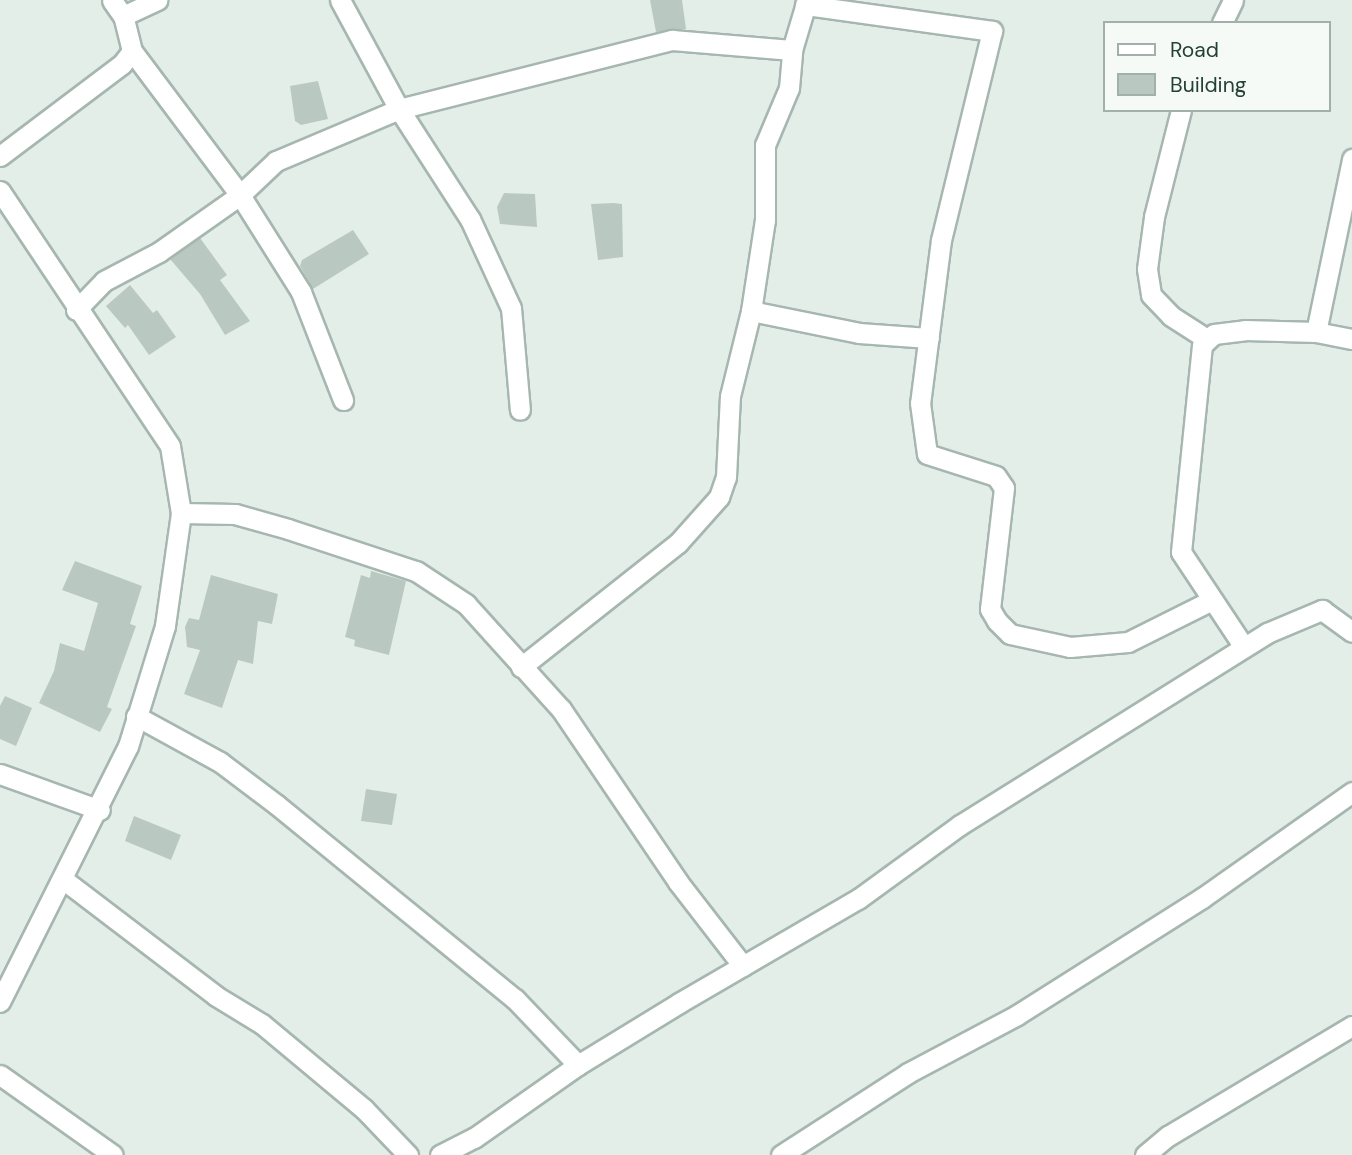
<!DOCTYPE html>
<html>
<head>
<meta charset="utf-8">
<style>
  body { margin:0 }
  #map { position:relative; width:1352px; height:1155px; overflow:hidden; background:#e4eee9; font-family:"DM Sans",sans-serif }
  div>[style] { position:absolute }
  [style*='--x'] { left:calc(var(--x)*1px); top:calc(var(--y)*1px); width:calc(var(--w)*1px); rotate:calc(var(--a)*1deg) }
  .building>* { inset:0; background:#b9c9c2 }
  .roads { filter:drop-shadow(2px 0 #a6b6b0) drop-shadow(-2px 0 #a6b6b0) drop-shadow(0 2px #a6b6b0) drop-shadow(0 -2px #a6b6b0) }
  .street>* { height:19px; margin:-9.5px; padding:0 9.5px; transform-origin:9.5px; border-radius:9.5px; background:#fff }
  span { translate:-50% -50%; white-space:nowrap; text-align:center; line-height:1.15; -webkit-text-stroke:7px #f5faf7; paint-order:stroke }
  .legend { position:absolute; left:1103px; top:21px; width:228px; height:91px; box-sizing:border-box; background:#f5faf7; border:2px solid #a1b0aa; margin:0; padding:9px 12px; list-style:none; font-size:21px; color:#234037 }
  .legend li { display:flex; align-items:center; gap:14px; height:35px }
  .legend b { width:35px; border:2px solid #a1b0aa }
</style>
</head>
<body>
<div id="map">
  <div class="building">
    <i style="clip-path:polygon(650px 0,682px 0,686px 29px,656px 32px)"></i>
    <i style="clip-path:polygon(318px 81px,328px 119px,301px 125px,295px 121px,290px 86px)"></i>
    <i style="clip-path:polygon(504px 193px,535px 194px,537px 227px,500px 224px,497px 207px)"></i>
    <i style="clip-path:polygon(614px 203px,622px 204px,623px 257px,598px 260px,591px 204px)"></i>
    <i style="clip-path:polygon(353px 230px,369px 254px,313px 289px,300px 266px,302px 260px)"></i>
    <i style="clip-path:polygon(200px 238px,227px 275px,220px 280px,250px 321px,225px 335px,200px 294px,170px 259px)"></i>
    <i style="clip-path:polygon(130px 285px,153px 313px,157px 310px,176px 337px,149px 355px,128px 325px,125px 328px,106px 306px)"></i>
    <i style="clip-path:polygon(75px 561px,142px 586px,130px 624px,136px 626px,107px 707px,112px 709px,100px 732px,39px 703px,54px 671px,60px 643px,84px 651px,98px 603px,62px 590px)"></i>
    <i style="clip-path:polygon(371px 571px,406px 581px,389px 655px,354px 646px,355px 640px,345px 637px,361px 575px,370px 578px)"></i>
    <i style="clip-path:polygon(211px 575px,278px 594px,272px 624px,258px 621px,253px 664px,238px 660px,222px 708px,184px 694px,200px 650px,187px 647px,185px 627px,189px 618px,199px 620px)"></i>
    <i style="clip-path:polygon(5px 696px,32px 708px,16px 746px,0 739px,0 706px)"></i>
    <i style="clip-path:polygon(366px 789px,397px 794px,392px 825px,361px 821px)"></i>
    <i style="clip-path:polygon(134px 816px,181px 835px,171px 860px,125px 841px)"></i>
  </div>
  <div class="roads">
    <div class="street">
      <i style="--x:340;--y:0;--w:124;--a:61.6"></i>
      <i style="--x:399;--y:109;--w:131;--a:57.2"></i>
      <i style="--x:470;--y:219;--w:98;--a:65.3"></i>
      <i style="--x:511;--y:308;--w:102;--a:85"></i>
      <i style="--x:805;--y:5;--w:189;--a:7.9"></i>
      <i style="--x:992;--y:31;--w:215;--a:103.7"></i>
      <i style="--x:941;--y:240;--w:164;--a:97.3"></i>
      <i style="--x:920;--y:403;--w:51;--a:82.2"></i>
      <i style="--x:927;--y:454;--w:72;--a:17.7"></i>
      <i style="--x:996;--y:476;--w:14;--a:56"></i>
      <i style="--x:1004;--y:488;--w:122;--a:96.6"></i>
      <i style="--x:990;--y:609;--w:14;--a:60"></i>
      <i style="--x:997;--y:621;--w:18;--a:45"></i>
      <i style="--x:1010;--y:634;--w:61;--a:12.2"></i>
      <i style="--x:1070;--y:647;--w:58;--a:-4.9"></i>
      <i style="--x:1128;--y:642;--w:94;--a:-26.6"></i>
      <i style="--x:123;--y:16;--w:38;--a:-25"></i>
      <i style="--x:1222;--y:23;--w:25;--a:-64"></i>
      <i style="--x:132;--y:51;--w:180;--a:53.1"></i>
      <i style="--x:240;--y:195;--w:115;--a:57.8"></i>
      <i style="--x:301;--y:292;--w:116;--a:68.7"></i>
      <i style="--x:1181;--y:110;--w:110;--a:104.2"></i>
      <i style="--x:1154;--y:217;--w:52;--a:97.7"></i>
      <i style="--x:1147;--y:269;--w:26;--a:81"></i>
      <i style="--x:1151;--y:295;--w:29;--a:46"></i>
      <i style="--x:1171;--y:316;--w:43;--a:32.6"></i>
      <i style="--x:0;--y:156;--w:153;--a:-37"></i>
      <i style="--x:122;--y:64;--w:16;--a:-52"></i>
      <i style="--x:132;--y:51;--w:36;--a:-104"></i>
      <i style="--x:123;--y:16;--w:19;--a:-125"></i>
      <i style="--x:0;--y:191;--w:306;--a:56.3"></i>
      <i style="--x:170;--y:446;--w:68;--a:80.7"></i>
      <i style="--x:181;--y:513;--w:114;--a:98.1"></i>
      <i style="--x:165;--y:626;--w:126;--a:107.1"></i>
      <i style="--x:128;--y:746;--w:286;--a:116.6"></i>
      <i style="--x:76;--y:310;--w:40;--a:-46"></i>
      <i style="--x:104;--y:281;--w:62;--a:-27.8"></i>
      <i style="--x:159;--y:252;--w:99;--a:-35.1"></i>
      <i style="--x:240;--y:195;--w:50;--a:-43.4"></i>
      <i style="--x:276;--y:161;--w:134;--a:-22.9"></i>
      <i style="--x:399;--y:109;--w:282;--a:-14.2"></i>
      <i style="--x:672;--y:40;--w:120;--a:4.8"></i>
      <i style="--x:751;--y:311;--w:110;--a:11.5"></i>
      <i style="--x:859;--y:333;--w:70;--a:4.1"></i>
      <i style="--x:1316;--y:332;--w:177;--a:-78.2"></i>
      <i style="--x:181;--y:513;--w:54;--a:1.1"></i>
      <i style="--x:235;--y:514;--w:55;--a:15.8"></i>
      <i style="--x:288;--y:529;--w:135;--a:18.2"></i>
      <i style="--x:416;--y:571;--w:60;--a:33.4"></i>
      <i style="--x:466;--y:604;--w:142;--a:47.9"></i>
      <i style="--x:561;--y:709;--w:209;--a:55.9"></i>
      <i style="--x:678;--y:882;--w:106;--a:52.3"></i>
      <i style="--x:1244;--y:647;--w:114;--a:-123.6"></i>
      <i style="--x:1181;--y:552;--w:208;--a:-84.2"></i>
      <i style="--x:1202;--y:345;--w:16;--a:-43"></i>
      <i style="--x:1214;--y:334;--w:31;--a:-7"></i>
      <i style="--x:1245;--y:330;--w:71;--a:1.6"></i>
      <i style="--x:1316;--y:332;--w:37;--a:11"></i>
      <i style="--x:521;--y:667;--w:200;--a:-38.3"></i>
      <i style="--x:678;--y:543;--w:62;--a:-48.3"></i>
      <i style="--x:719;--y:497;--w:21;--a:-71"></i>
      <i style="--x:726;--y:477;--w:81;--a:-87.2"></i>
      <i style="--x:730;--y:396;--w:88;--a:-76.1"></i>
      <i style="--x:751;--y:311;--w:92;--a:-81.3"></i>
      <i style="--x:765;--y:220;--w:75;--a:-90"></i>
      <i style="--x:765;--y:145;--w:62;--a:-67.2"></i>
      <i style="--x:789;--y:88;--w:38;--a:-85"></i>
      <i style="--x:792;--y:50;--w:52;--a:-73.3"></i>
      <i style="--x:136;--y:716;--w:96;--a:28.7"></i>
      <i style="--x:220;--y:762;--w:71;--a:37"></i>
      <i style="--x:277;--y:805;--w:307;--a:39.2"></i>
      <i style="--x:515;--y:999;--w:91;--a:46.3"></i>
      <i style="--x:0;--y:774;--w:106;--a:19.8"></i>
      <i style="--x:64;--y:880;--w:191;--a:37.3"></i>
      <i style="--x:216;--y:996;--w:54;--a:31.3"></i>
      <i style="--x:262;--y:1024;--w:133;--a:39.8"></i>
      <i style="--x:364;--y:1109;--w:64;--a:46.3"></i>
      <i style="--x:0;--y:1075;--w:138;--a:35.3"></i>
      <i style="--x:440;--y:1155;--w:38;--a:-27"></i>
      <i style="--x:474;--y:1138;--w:127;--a:-35.1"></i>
      <i style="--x:578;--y:1065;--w:119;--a:-31.5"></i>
      <i style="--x:679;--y:1003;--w:207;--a:-30.2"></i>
      <i style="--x:858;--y:899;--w:126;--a:-36"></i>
      <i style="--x:960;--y:825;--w:362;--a:-32"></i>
      <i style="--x:1267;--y:633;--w:60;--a:-22.7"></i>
      <i style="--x:1322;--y:610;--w:37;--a:36"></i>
      <i style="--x:781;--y:1155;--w:151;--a:-32.8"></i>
      <i style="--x:908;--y:1073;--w:123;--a:-28"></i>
      <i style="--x:1017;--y:1015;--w:219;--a:-32.3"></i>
      <i style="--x:1202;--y:898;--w:184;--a:-35.2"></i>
      <i style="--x:1145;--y:1155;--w:30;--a:-40"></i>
      <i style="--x:1168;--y:1136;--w:214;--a:-30.9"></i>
    </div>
  </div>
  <ul class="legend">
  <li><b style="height:9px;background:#fff"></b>Road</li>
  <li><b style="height:19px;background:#b9c9c2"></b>Building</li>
  </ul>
</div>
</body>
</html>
